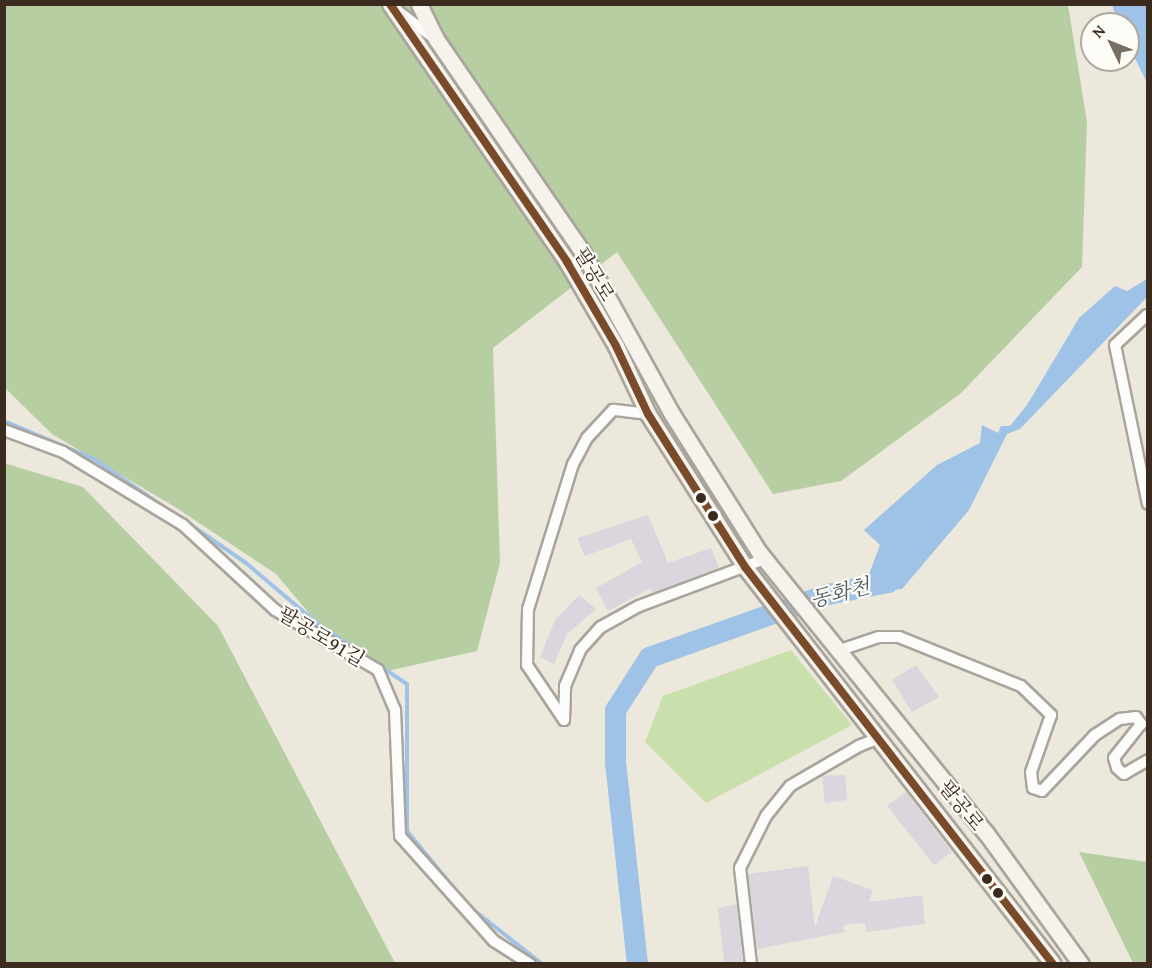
<!DOCTYPE html>
<html>
<head>
<meta charset="utf-8">
<style>
  body { margin:0 }
  #map { position:relative; width:1152px; height:968px; overflow:hidden; background:#ede8dc; font-family:"Gentium Book Plus","Noto Serif KR",serif }
  div>[style] { position:absolute }
  [style*='--x'] { left:calc(var(--x)*1px); top:calc(var(--y)*1px); width:calc(var(--w)*1px); rotate:calc(var(--a)*1deg) }
  .green>* { inset:0; background:#c9e0ad }
  .forest>* { inset:0; background:#b6cea2 }
  .water>* { inset:0; background:#9fc2e7 }
  .stream>* { height:4px; margin:-2px; padding:0 2px; transform-origin:2px; border-radius:2px; background:#9fc2e7 }
  .river>* { height:21px; margin:-10.5px; padding:0 10.5px; transform-origin:10.5px; border-radius:10.5px; background:#9fc2e7 }
  .building>* { inset:0; background:#dbd5dd }
  .roads { filter:drop-shadow(2px 0 #a9a49c) drop-shadow(-2px 0 #a9a49c) drop-shadow(0 2px #a9a49c) drop-shadow(0 -2px #a9a49c) }
  .street>* { height:10px; margin:-5px; padding:0 5px; transform-origin:5px; border-radius:5px; background:#fcfcfa }
  .secondary>* { height:15px; margin:-7.5px; padding:0 7.5px; transform-origin:7.5px; border-radius:7.5px; background:#f6f2ec }
  .bus-1>* { height:8px; margin:-4px; padding:0 4px; transform-origin:4px; border-radius:4px; background:#7a4b2a }
  .dots>* { width:16px; height:16px; translate:-50% -50%; box-sizing:border-box; border:3px solid #fdfcf7; border-radius:50% }
  span { translate:-50% -50%; white-space:nowrap; text-align:center; line-height:1.15; -webkit-text-stroke:4.5px #fdfcf7; paint-order:stroke }
  .street-label { font-size:20px; color:#3b2a1e }
  .water-label { font-size:21px; color:#525a66; font-style:italic }
  .frame { position:absolute; inset:0; border:6px solid #3b2a1e; pointer-events:none }
  .north { position:absolute; left:1080px; top:12px; width:60px; height:60px; box-sizing:border-box; background:#fdfcf7; border:2px solid #afa8a0; border-radius:50%; rotate:313deg; font-size:16px; font-weight:700; line-height:24px; text-align:center; color:#3b2a1e }
  .north::after { content:''; display:block; margin:auto; width:21px; height:27px; background:#796c60; clip-path:polygon(50% 0,100% 100%,50% 72%,0 100%) }
</style>
</head>
<body>
<div id="map">
  <div class="green">
    <i style="clip-path:polygon(791px 650px,852px 725px,706px 803px,645px 742px,663px 696px)"></i>
  </div>
  <div class="forest">
    <i style="clip-path:polygon(4px 5px,1068px 5px,1087px 122px,1082px 267px,961px 393px,841px 481px,773px 494px,617px 252px,493px 348px,500px 563px,477px 651px,387px 671px,318px 624px,276px 574px,175px 507px,52px 434px,5px 388px)"></i>
    <i style="clip-path:polygon(4px 463px,83px 487px,218px 626px,395px 963px,5px 963px)"></i>
    <i style="clip-path:polygon(1079px 852px,1147px 862px,1147px 963px,1133px 963px)"></i>
  </div>
  <div class="water">
    <i style="clip-path:polygon(1112px 5px,1147px 5px,1147px 83px,1128px 44px,1128px 24px,1119px 24px)"></i>
    <i style="clip-path:polygon(1147px 279px,1147px 297px,1020px 429px,1007px 434px,969px 510px,902px 589px,862px 593px,880px 545px,864px 530px,937px 465px,980px 443px,982px 425px,998px 433px,1001px 426px,1010px 426px,1027px 405px,1079px 318px,1115px 286px,1127px 291px)"></i>
  </div>
  <div class="stream">
    <i style="--x:4;--y:421;--w:98;--a:22.9"></i>
    <i style="--x:94;--y:459;--w:93;--a:34.5"></i>
    <i style="--x:188;--y:523;--w:70;--a:34.6"></i>
    <i style="--x:246;--y:563;--w:94;--a:40.3"></i>
    <i style="--x:318;--y:624;--w:107;--a:34"></i>
    <i style="--x:407;--y:684;--w:147;--a:90"></i>
    <i style="--x:407;--y:831;--w:65;--a:50.6"></i>
    <i style="--x:470;--y:907;--w:92;--a:38.4"></i>
  </div>
  <div class="river">
    <i style="--x:637;--y:964;--w:202;--a:-96.2"></i>
    <i style="--x:615;--y:763;--w:53;--a:-90"></i>
    <i style="--x:615;--y:710;--w:63;--a:-57.3"></i>
    <i style="--x:649;--y:657;--w:189;--a:-19.5"></i>
    <i style="--x:827;--y:594;--w:62;--a:-11.1"></i>
    <i style="--x:888;--y:582;--w:5;--a:-53"></i>
  </div>
  <div class="building">
    <i style="clip-path:polygon(648px 515px,668px 563px,711px 548px,719px 568px,652px 593px,651px 588px,608px 611px,596px 588px,642px 562px,631px 539px,585px 556px,577px 538px)"></i>
    <i style="clip-path:polygon(579px 595px,596px 609px,567px 634px,554px 664px,540px 657px,555px 620px)"></i>
    <i style="clip-path:polygon(916px 665px,939px 697px,912px 712px,892px 680px)"></i>
    <i style="clip-path:polygon(845px 775px,847px 800px,825px 803px,822px 776px)"></i>
    <i style="clip-path:polygon(906px 792px,952px 852px,934px 865px,887px 806px)"></i>
    <i style="clip-path:polygon(808px 866px,815px 927px,833px 876px,873px 890px,869px 902px,922px 895px,925px 924px,866px 932px,865px 923px,843px 925px,845px 932px,757px 949px,748px 874px)"></i>
    <i style="clip-path:polygon(737px 904px,743px 963px,724px 963px,718px 908px)"></i>
  </div>
  <div class="roads">
    <div class="street">
      <i style="--x:399;--y:12;--w:44;--a:36.6"></i>
      <i style="--x:1147;--y:315;--w:44;--a:136.8"></i>
      <i style="--x:1115;--y:345;--w:162;--a:78.3"></i>
      <i style="--x:648;--y:414;--w:35;--a:-173"></i>
      <i style="--x:613;--y:410;--w:38;--a:133"></i>
      <i style="--x:587;--y:438;--w:30;--a:118"></i>
      <i style="--x:573;--y:464;--w:152;--a:107.2"></i>
      <i style="--x:528;--y:609;--w:56;--a:91"></i>
      <i style="--x:527;--y:665;--w:66;--a:56.1"></i>
      <i style="--x:564;--y:720;--w:34;--a:-88"></i>
      <i style="--x:565;--y:686;--w:39;--a:-67"></i>
      <i style="--x:580;--y:650;--w:31;--a:-48"></i>
      <i style="--x:601;--y:627;--w:43;--a:-28.9"></i>
      <i style="--x:639;--y:606;--w:134;--a:-20.5"></i>
      <i style="--x:4;--y:430;--w:63;--a:20.4"></i>
      <i style="--x:63;--y:452;--w:140;--a:31.3"></i>
      <i style="--x:183;--y:525;--w:125;--a:42.7"></i>
      <i style="--x:275;--y:610;--w:119;--a:30.2"></i>
      <i style="--x:378;--y:670;--w:43;--a:67"></i>
      <i style="--x:395;--y:710;--w:126;--a:87.7"></i>
      <i style="--x:400;--y:836;--w:141;--a:48.2"></i>
      <i style="--x:494;--y:941;--w:43;--a:32.6"></i>
      <i style="--x:837;--y:651;--w:44;--a:-18.4"></i>
      <i style="--x:879;--y:637;--w:20;--a:0"></i>
      <i style="--x:899;--y:637;--w:131;--a:21.9"></i>
      <i style="--x:1021;--y:686;--w:42;--a:44"></i>
      <i style="--x:1051;--y:715;--w:60;--a:109.3"></i>
      <i style="--x:1031;--y:772;--w:16;--a:83"></i>
      <i style="--x:1033;--y:788;--w:9;--a:18"></i>
      <i style="--x:1042;--y:791;--w:77;--a:-46.6"></i>
      <i style="--x:1095;--y:735;--w:30;--a:-33"></i>
      <i style="--x:1120;--y:719;--w:16;--a:-7"></i>
      <i style="--x:1136;--y:717;--w:9;--a:54"></i>
      <i style="--x:1141;--y:724;--w:43;--a:128.5"></i>
      <i style="--x:1114;--y:758;--w:10;--a:73"></i>
      <i style="--x:1117;--y:768;--w:9;--a:41"></i>
      <i style="--x:1124;--y:774;--w:28;--a:-30"></i>
      <i style="--x:751;--y:964;--w:97;--a:-96.5"></i>
      <i style="--x:740;--y:868;--w:58;--a:-63.4"></i>
      <i style="--x:766;--y:816;--w:38;--a:-51"></i>
      <i style="--x:790;--y:786;--w:80;--a:-30.1"></i>
      <i style="--x:859;--y:746;--w:22;--a:-22"></i>
    </div>
    <div class="secondary">
      <i style="--x:390;--y:4;--w:313;--a:55.5"></i>
      <i style="--x:567;--y:262;--w:97;--a:59.7"></i>
      <i style="--x:616;--y:346;--w:75;--a:64.8"></i>
      <i style="--x:648;--y:414;--w:181;--a:57.6"></i>
      <i style="--x:745;--y:567;--w:502;--a:52.2"></i>
      <i style="--x:419;--y:4;--w:39;--a:64"></i>
      <i style="--x:436;--y:39;--w:260;--a:55.5"></i>
      <i style="--x:583;--y:253;--w:184;--a:61.1"></i>
      <i style="--x:672;--y:414;--w:163;--a:57.8"></i>
      <i style="--x:759;--y:552;--w:361;--a:51.1"></i>
      <i style="--x:986;--y:833;--w:162;--a:54.1"></i>
    </div>
  </div>
  <div class="bus-1">
    <i style="--x:390;--y:4;--w:313;--a:55.5"></i>
    <i style="--x:567;--y:262;--w:97;--a:59.7"></i>
    <i style="--x:616;--y:346;--w:75;--a:64.8"></i>
    <i style="--x:648;--y:414;--w:181;--a:57.6"></i>
    <i style="--x:745;--y:567;--w:502;--a:52.2"></i>
  </div>
  <div class="dots">
    <i style="left:701px;top:498px;background:#3b2a1e"></i>
    <i style="left:713px;top:516px;background:#3b2a1e"></i>
    <i style="left:987px;top:879px;background:#3b2a1e"></i>
    <i style="left:998px;top:893px;background:#3b2a1e"></i>
  </div>
  <div class="street-label">
    <span style="left:595px;top:274px;rotate:59deg">팔공로</span>
    <span style="left:322px;top:636px;rotate:31deg">팔공로91길</span>
    <span style="left:962px;top:805px;rotate:51deg">팔공로</span>
  </div>
  <div class="water-label">
    <span style="left:840px;top:593px;rotate:-14deg">동화천</span>
  </div>
  <div class="frame"></div>
  <div class="north">N</div>
</div>
</body>
</html>
